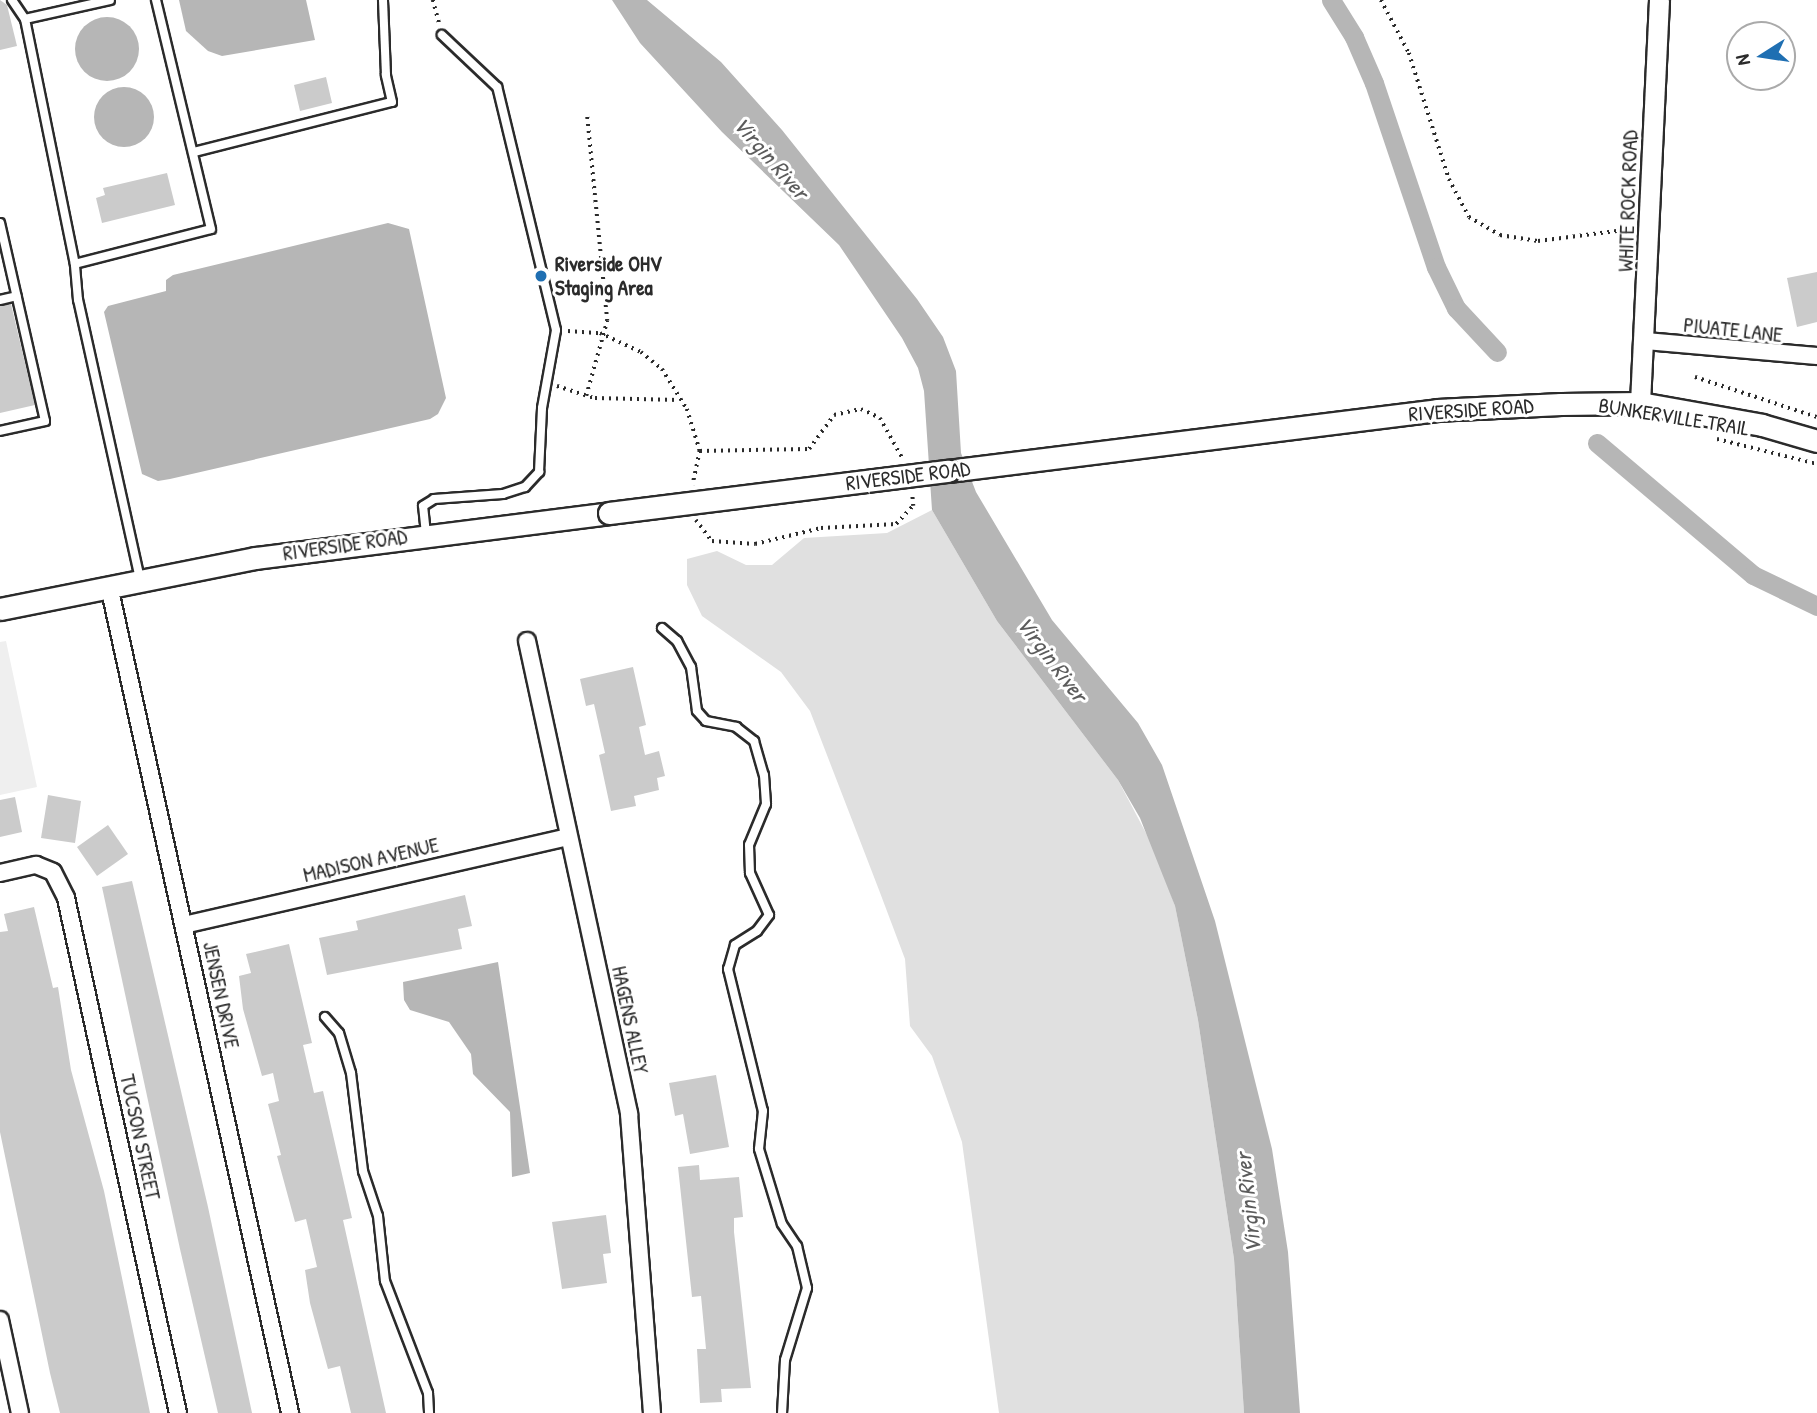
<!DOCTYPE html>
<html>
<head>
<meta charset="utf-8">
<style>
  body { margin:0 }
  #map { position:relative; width:1817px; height:1413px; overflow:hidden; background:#fff; font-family:"Patrick Hand",sans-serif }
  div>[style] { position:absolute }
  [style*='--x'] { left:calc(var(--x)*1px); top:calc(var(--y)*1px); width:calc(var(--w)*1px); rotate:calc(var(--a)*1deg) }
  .built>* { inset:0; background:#efefef }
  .green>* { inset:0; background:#e0e0e0 }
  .water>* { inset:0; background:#b6b6b6 }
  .round { border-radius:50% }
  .canal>* { height:19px; margin:-9.5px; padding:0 9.5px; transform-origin:9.5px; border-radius:9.5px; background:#b6b6b6 }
  .building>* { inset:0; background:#cbcbcb }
  .path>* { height:3.5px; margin-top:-1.75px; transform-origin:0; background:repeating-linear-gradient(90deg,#2b2b2b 0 2px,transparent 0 7px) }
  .roads { filter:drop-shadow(2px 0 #2b2b2b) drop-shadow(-2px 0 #2b2b2b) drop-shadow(0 2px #2b2b2b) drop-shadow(0 -2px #2b2b2b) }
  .service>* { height:8px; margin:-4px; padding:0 4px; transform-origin:4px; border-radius:4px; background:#fff }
  .minor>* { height:16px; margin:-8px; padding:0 8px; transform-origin:8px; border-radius:8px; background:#fff }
  .tertiary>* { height:19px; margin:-9.5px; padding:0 9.5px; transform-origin:9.5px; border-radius:9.5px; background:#fff }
  .secondary>* { height:21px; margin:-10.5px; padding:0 10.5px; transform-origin:10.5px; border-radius:10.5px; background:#fff }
  .bridges { filter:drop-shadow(2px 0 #2b2b2b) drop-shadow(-2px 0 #2b2b2b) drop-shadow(0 2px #2b2b2b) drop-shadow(0 -2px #2b2b2b) }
  .secondary-bridge>* { height:21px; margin:-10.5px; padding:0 10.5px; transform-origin:10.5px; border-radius:10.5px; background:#fff }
  .dots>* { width:19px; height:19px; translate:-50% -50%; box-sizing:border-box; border:4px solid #fff; border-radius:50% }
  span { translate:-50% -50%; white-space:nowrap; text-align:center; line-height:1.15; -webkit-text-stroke:6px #fff; paint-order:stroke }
  .street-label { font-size:21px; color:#2b2b2b }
  .poi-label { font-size:21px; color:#2b2b2b; font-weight:700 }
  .left { translate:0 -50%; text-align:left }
  .water-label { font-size:23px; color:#5c5c5c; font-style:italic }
  .north { position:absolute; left:1726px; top:21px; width:70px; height:70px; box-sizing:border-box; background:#fff; border:2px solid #aaa; border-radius:50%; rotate:258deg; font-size:19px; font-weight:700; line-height:28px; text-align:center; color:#2b2b2b }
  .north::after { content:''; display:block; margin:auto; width:24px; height:32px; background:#1f6fb2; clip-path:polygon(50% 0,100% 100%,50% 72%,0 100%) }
</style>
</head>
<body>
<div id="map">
  <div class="built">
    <i style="clip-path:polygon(6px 641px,37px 787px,0 795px,0 642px)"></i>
  </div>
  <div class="green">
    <i style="clip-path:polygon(932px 510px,997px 621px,1118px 780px,1156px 852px,1175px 906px,1198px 1020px,1234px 1259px,1244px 1413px,999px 1413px,962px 1142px,932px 1056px,910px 1026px,905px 959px,879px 890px,810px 711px,781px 672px,702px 616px,687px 585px,687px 559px,717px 551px,746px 565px,772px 565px,804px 538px,887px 533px)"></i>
  </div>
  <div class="water">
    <i style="clip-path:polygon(179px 0,306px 0,315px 40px,222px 56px,208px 51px,186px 31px)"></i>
    <i style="clip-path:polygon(612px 0,647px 0,721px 62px,782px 130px,917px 299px,943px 337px,956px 371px,961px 453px,976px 492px,1052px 620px,1138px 723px,1162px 765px,1215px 921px,1272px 1149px,1288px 1252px,1300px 1413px,1244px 1413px,1234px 1259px,1198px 1020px,1175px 906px,1140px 818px,1118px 780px,997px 621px,932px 510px,924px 391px,918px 368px,902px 338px,839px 245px,722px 132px,640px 43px)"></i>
    <i class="round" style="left:75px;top:17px;width:64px;height:64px"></i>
    <i class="round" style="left:94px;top:87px;width:60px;height:60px"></i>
    <i style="clip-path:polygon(388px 223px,409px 229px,446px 398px,438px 414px,430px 419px,170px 479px,158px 481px,142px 474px,104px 312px,108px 306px,166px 291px,166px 280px,173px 275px)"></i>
    <i style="clip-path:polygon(498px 962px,530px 1173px,512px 1177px,510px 1112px,473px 1074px,471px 1054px,449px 1022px,410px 1010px,404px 1000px,403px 982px)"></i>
  </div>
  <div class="canal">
    <i style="--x:1331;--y:0;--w:44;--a:58.1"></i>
    <i style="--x:1354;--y:37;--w:50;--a:66.5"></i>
    <i style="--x:1374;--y:83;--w:194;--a:71.4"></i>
    <i style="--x:1436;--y:267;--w:46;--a:64"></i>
    <i style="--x:1456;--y:308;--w:60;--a:47"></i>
    <i style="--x:1597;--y:443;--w:204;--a:40.2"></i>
    <i style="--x:1753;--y:575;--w:71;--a:25.8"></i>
  </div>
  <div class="building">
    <i style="clip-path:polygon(0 0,7px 5px,17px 46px,0 50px)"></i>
    <i style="clip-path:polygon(326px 77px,332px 103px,300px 111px,294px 85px)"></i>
    <i style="clip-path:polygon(167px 173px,175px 205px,102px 223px,96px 198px,105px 195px,103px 188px)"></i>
    <i style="clip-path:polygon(1817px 272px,1817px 322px,1797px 327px,1787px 278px)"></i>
    <i style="clip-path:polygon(11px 304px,35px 405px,0 413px,0 306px)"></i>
    <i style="clip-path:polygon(633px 667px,646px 725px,639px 727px,645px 755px,659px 751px,665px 776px,657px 778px,659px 790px,634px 796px,636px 806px,611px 811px,599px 755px,605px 753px,594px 704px,586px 706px,580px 679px)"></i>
    <i style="clip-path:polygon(48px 795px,81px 801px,75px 843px,41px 838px)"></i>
    <i style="clip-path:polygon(15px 797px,22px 832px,0 837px,0 800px)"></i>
    <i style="clip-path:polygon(108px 825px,128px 854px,97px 876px,77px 847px)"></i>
    <i style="clip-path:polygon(132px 881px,208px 1207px,252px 1413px,218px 1413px,180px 1249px,102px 887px)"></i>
    <i style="clip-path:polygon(465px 895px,472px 926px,458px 929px,462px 949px,327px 975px,319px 938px,358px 930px,356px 921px)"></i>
    <i style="clip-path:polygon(34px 907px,53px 988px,58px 987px,71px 1070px,104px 1191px,150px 1413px,60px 1413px,50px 1373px,0 1132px,0 932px,8px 931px,4px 914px)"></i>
    <i style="clip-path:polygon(289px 944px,312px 1043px,303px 1045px,314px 1093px,323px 1091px,336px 1148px,352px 1218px,343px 1220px,386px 1413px,351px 1413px,340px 1366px,328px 1369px,310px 1303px,305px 1270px,317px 1267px,306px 1219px,295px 1222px,277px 1156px,281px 1155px,268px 1104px,279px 1101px,273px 1073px,262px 1076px,243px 1009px,239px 976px,251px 973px,246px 954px)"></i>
    <i style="clip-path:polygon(716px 1075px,729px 1147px,690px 1154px,683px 1114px,675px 1116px,669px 1083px)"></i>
    <i style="clip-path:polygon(699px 1165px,700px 1180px,739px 1177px,743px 1217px,734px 1218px,734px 1232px,751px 1388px,721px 1389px,722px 1402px,700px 1403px,697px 1349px,706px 1349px,701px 1296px,692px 1297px,678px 1167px)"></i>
    <i style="clip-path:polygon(606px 1215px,611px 1253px,603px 1254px,607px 1283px,562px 1289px,552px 1222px)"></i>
  </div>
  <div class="path">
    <i style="--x:433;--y:0;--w:24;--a:75"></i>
    <i style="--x:1381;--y:0;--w:60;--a:62.2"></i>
    <i style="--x:1409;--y:53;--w:132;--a:72.4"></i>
    <i style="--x:1449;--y:179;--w:43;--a:62.2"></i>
    <i style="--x:1469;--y:217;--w:36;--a:30"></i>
    <i style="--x:1500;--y:235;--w:38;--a:9"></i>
    <i style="--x:1538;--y:241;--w:95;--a:-7.3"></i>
    <i style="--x:568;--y:331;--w:32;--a:4"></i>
    <i style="--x:600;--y:333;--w:45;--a:24.9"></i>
    <i style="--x:641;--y:352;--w:27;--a:39"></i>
    <i style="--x:662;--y:369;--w:47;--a:58"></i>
    <i style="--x:687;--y:409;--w:44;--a:72.8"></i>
    <i style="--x:700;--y:451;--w:35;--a:102"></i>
    <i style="--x:1695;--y:377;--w:128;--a:18.2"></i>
    <i style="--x:557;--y:386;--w:40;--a:18"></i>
    <i style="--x:595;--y:398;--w:84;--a:1.4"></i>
    <i style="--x:586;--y:396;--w:78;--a:-74.4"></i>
    <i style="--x:607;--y:321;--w:205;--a:-95.6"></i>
    <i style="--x:1717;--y:439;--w:103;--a:14"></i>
    <i style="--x:700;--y:451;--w:109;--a:-1.1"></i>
    <i style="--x:809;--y:449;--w:42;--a:-53.7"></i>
    <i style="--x:834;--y:415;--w:28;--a:-13"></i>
    <i style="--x:861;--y:409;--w:21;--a:25"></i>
    <i style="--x:880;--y:418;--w:47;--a:60.7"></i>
    <i style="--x:696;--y:520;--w:26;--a:53"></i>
    <i style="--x:712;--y:541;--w:43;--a:4"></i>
    <i style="--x:755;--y:544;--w:68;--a:-13.6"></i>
    <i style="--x:821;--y:528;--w:75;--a:-3.1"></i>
    <i style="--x:896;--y:524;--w:25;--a:-47"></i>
    <i style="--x:913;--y:506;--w:12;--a:-95"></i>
  </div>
  <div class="roads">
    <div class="service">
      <i style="--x:12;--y:0;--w:23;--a:56"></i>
      <i style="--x:25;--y:19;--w:87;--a:-12.6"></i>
      <i style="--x:25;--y:19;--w:250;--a:78.5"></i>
      <i style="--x:194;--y:152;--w:204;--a:-14.2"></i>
      <i style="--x:392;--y:102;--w:28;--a:-103"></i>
      <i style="--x:386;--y:75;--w:75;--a:-92.3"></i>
      <i style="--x:0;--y:223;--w:203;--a:77.2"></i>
      <i style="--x:45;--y:421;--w:46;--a:167.5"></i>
      <i style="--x:0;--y:300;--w:17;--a:-13"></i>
      <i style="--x:426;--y:534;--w:28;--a:-96"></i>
      <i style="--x:423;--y:506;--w:13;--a:-32"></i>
      <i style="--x:434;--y:499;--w:69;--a:-4.1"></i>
      <i style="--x:503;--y:494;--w:23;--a:-18"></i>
      <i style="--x:525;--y:487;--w:21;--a:-47"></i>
      <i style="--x:539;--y:472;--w:64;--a:-87.3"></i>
      <i style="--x:542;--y:408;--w:79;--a:-79.8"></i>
      <i style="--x:556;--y:330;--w:250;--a:-103.6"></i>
      <i style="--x:497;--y:87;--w:76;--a:-136.6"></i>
      <i style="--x:140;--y:579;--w:286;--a:-102.5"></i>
      <i style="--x:78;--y:300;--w:36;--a:-95"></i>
      <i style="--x:75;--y:264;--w:140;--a:-14.4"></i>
      <i style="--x:211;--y:229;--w:236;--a:-103.5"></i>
      <i style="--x:662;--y:628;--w:20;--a:41"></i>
      <i style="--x:677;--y:641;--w:30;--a:62"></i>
      <i style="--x:691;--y:667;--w:44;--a:82.2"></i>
      <i style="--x:697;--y:711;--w:13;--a:48"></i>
      <i style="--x:706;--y:721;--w:31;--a:11"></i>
      <i style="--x:736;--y:727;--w:23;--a:38"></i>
      <i style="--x:754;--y:741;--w:35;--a:74"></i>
      <i style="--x:764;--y:775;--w:29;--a:86"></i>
      <i style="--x:766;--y:804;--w:44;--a:112.5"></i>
      <i style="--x:749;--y:845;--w:28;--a:88"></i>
      <i style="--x:750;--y:873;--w:46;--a:65.7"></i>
      <i style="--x:769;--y:915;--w:20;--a:127"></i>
      <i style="--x:757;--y:931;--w:26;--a:148"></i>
      <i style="--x:735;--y:945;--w:25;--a:106"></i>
      <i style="--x:728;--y:969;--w:146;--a:76.2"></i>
      <i style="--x:763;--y:1111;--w:38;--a:96"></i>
      <i style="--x:759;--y:1149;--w:78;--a:73"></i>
      <i style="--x:782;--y:1224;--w:27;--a:56"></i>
      <i style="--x:797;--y:1246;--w:43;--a:76.6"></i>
      <i style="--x:807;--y:1288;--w:75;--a:107"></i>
      <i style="--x:785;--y:1360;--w:53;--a:93.2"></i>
      <i style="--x:325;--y:1017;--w:21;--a:49"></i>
      <i style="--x:339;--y:1033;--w:42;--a:73.3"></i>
      <i style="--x:351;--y:1073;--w:99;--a:83"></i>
      <i style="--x:363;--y:1171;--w:47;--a:71.6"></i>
      <i style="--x:378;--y:1216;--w:65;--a:83.9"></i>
      <i style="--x:385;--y:1281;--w:120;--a:69"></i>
      <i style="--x:428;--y:1393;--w:20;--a:87"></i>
    </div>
    <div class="minor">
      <i style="--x:1645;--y:341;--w:173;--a:5"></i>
      <i style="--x:109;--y:586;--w:847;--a:77.65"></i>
      <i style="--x:527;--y:641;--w:484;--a:77.8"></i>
      <i style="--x:629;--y:1114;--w:300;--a:85.6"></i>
      <i style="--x:0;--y:873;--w:37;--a:-13"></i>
      <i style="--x:36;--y:865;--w:18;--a:22"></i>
      <i style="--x:53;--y:872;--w:29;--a:63"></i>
      <i style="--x:66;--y:898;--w:527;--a:77.73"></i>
      <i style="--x:184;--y:925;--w:394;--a:-12.9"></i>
      <i style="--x:0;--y:1320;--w:95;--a:77.9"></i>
    </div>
    <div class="tertiary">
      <i style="--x:1640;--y:403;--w:403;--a:-87.3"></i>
    </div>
    <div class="secondary">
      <i style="--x:948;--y:471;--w:493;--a:-7.1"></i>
      <i style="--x:1437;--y:410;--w:124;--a:-2.8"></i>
      <i style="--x:1561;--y:404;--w:79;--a:-0.7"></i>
      <i style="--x:1640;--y:403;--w:124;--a:10.2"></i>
      <i style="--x:1762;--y:425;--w:57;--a:16.2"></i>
      <i style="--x:0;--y:609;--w:260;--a:-11.3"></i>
      <i style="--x:255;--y:558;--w:357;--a:-7.2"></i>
    </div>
  </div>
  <div class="bridges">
    <div class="secondary-bridge">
      <i style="--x:609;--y:513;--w:342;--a:-7.1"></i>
    </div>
  </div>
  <div class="dots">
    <i style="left:541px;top:276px;background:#1f6fb2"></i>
  </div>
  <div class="street-label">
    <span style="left:1628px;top:201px;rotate:-88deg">WHITE ROCK ROAD</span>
    <span style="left:1733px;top:330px;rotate:6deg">PIUATE LANE</span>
    <span style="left:1471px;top:410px;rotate:-4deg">RIVERSIDE ROAD</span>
    <span style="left:1674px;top:417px;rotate:9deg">BUNKERVILLE TRAIL</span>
    <span style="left:908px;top:476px;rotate:-7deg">RIVERSIDE ROAD</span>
    <span style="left:345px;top:545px;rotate:-8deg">RIVERSIDE ROAD</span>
    <span style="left:371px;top:860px;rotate:-13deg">MADISON AVENUE</span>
    <span style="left:221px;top:995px;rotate:78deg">JENSEN DRIVE</span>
    <span style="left:630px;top:1020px;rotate:78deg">HAGENS ALLEY</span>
    <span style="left:140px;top:1137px;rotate:78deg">TUCSON STREET</span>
  </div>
  <div class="poi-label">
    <span class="left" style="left:555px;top:276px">Riverside OHV<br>Staging Area</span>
  </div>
  <div class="water-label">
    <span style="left:771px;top:158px;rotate:49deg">Virgin River</span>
    <span style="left:1052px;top:659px;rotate:53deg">Virgin River</span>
    <span style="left:1248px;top:1203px;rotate:-96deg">Virgin River</span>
  </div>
  <div class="north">N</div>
</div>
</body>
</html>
